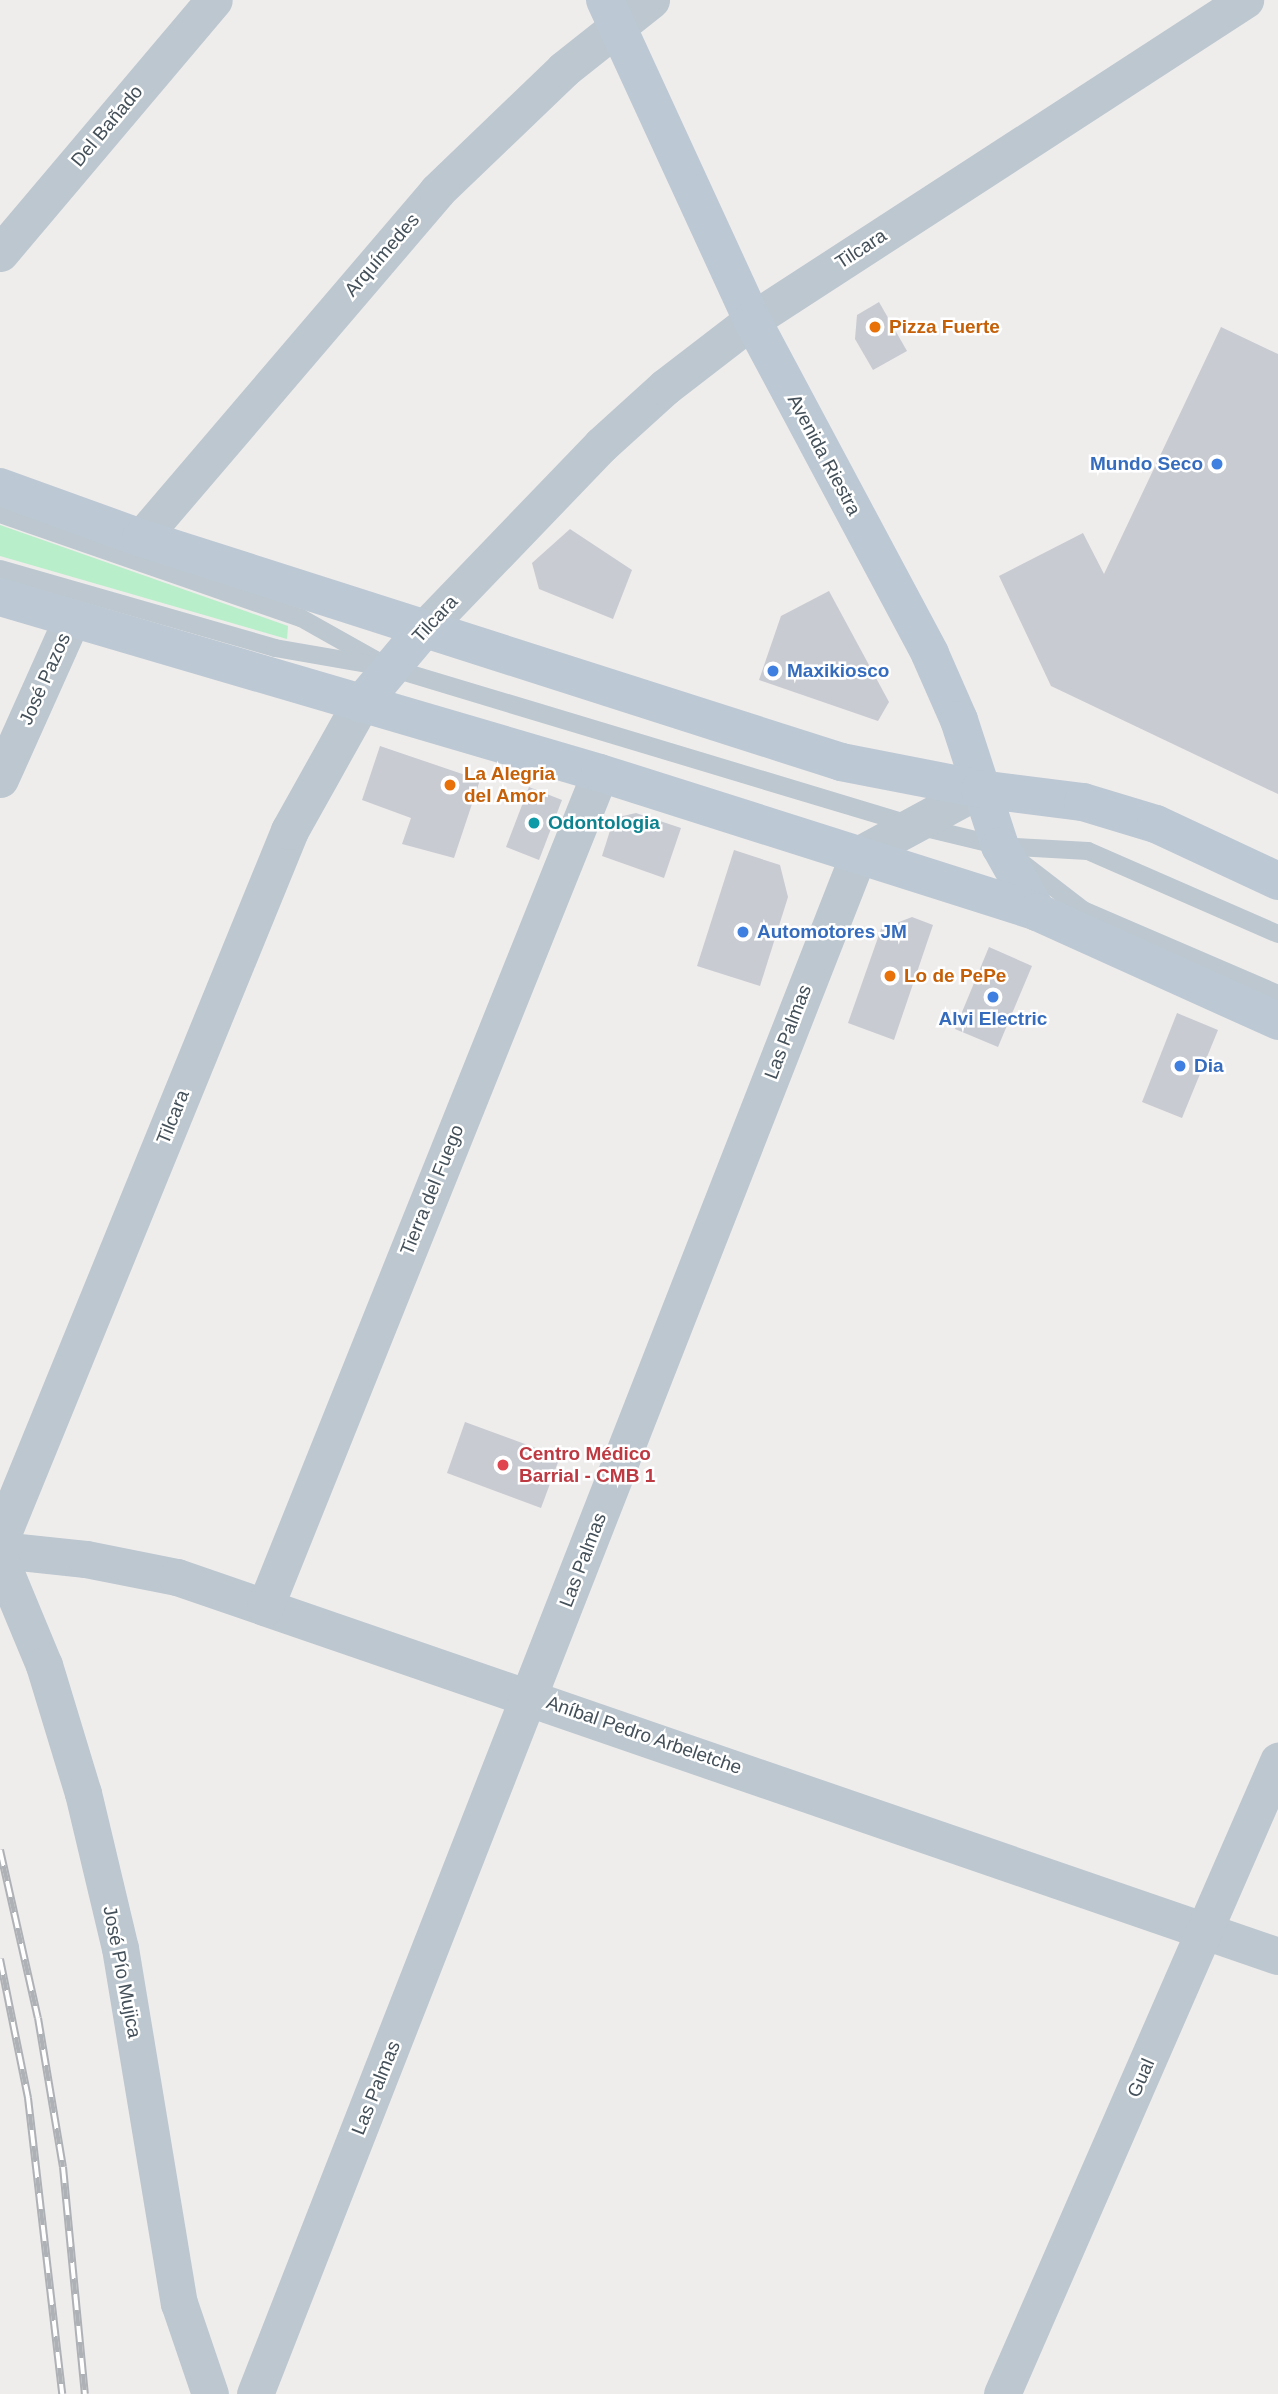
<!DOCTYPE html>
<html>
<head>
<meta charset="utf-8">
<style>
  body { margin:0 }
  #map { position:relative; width:1278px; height:2394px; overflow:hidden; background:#efecec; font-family:Arial,sans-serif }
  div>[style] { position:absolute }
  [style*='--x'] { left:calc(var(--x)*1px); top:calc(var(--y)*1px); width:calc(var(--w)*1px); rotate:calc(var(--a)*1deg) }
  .green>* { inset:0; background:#b8eeca }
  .building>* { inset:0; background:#c8cbd1 }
  .service>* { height:18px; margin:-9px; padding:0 9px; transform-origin:9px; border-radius:9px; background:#bcc7cf }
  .minor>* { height:37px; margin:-18.5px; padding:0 18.5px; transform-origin:18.5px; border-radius:18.5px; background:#bcc7cf }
  .tertiary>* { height:38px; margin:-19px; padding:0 19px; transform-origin:19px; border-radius:19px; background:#bcc7cf }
  .secondary>* { height:38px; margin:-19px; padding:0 19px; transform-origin:19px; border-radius:19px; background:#bcc8d3 }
  .rail>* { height:8px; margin-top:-4px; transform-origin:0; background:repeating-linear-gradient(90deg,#fff 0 16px,#aeb2b6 0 32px); box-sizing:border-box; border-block:2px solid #aeb2b6 }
  .dots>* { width:19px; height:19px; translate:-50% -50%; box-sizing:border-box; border:4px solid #fff; border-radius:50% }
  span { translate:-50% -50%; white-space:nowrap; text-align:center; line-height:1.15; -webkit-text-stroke:5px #fff; paint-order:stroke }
  .street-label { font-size:19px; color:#445059 }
  .food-label { font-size:19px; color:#c56008; font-weight:700 }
  .left { translate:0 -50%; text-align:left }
  .shop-label { font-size:19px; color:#366cbe; font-weight:700 }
  .right { translate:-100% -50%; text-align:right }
  .culture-label { font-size:19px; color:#0d838f; font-weight:700 }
  .health-label { font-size:19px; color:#be3a42; font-weight:700 }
</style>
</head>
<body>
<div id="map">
  <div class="green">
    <i style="clip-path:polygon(0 525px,288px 626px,287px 639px,0 556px)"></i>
  </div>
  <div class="building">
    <i style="clip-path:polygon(879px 302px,907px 351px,873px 370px,855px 339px,857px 315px)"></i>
    <i style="clip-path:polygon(1221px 327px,1278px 354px,1278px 794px,1051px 686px,999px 576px,1083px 533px,1104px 574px)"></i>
    <i style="clip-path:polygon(570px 529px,632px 570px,613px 619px,539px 589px,532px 563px)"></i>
    <i style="clip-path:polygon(829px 591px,889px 702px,878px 721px,759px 680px,781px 616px)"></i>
    <i style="clip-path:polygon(380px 746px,480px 780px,454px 858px,402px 844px,411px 818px,362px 800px)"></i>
    <i style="clip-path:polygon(529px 787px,562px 800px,539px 860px,506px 847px)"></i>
    <i style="clip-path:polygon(636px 813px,681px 828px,664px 878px,602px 856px,614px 818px)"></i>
    <i style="clip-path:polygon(734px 850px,780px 865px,788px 897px,760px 986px,697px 966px)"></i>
    <i style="clip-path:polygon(912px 917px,933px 925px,894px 1040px,848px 1023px,881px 929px)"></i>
    <i style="clip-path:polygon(989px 947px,1032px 966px,998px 1047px,955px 1029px)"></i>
    <i style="clip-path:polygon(1177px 1013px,1218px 1030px,1182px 1118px,1142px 1102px)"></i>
    <i style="clip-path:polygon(465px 1422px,560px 1457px,541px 1508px,447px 1473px)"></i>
  </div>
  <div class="service">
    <i style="--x:0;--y:514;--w:318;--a:19.1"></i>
    <i style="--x:301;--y:618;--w:90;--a:29.4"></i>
    <i style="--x:0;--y:569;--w:286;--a:16"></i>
    <i style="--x:275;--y:648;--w:118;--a:9.8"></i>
    <i style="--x:391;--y:668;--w:541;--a:16.76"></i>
    <i style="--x:909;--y:824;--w:94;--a:13.6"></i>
    <i style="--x:1000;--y:846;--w:88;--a:3.3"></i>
    <i style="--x:1088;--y:851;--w:207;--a:23.6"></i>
    <i style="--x:1022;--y:863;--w:77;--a:37.6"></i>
    <i style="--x:1083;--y:910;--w:212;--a:23.3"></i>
  </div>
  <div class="minor">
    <i style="--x:0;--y:253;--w:331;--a:-49.8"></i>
    <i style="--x:141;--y:538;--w:456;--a:-49.5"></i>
    <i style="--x:437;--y:191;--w:176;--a:-43.8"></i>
    <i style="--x:564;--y:69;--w:111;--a:-38.4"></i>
    <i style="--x:424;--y:629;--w:255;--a:-46.1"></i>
    <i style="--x:601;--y:445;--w:86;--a:-42.2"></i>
    <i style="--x:665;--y:387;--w:110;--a:-37.6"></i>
    <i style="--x:752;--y:320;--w:588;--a:-32.99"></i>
    <i style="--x:0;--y:779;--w:176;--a:-65.9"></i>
    <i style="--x:0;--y:1550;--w:86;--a:6"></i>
    <i style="--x:86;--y:1559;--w:93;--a:11.2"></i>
    <i style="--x:177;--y:1577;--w:1164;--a:19"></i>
    <i style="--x:0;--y:1559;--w:115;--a:67.5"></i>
    <i style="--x:44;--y:1665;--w:134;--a:73.1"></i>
    <i style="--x:83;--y:1793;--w:159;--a:76.6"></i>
    <i style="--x:120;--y:1948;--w:360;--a:80.6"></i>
    <i style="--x:179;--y:2303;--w:96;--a:71.2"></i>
    <i style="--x:265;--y:1607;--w:899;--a:-68.12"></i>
    <i style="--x:255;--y:2394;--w:1653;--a:-68.6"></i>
    <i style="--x:858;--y:855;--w:139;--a:-28.4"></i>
    <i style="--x:1002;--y:2394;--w:691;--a:-66.44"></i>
  </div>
  <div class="tertiary">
    <i style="--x:0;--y:1541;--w:767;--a:-67.78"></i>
    <i style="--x:290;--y:831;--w:145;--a:-60.8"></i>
  </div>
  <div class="secondary">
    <i style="--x:605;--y:0;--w:352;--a:65.3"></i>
    <i style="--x:752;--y:320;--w:378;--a:61.9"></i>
    <i style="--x:930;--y:654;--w:72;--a:66.3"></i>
    <i style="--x:959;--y:720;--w:133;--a:72"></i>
    <i style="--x:1000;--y:846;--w:76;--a:60.7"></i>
    <i style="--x:0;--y:487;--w:150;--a:19.9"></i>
    <i style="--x:141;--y:538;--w:735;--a:17.74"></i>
    <i style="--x:841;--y:762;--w:142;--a:11"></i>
    <i style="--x:980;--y:789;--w:104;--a:7.2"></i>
    <i style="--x:1083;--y:802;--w:76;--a:16.8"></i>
    <i style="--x:1156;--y:824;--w:135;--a:25"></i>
    <i style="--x:0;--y:597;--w:625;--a:16.35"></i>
    <i style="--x:600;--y:773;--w:459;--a:17.6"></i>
    <i style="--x:1037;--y:912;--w:265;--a:24.3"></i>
    <i style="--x:361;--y:704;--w:98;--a:-50"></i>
  </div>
  <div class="rail">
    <i style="--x:0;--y:1850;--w:172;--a:77.3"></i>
    <i style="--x:38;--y:2018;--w:151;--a:80.5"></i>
    <i style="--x:63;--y:2167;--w:228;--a:84.5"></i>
    <i style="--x:0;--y:1959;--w:142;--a:78.6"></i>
    <i style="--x:28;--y:2098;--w:298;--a:83.4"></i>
  </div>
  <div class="dots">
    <i style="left:875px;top:327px;background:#e8710a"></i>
    <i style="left:1217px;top:464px;background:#3f7fe0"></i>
    <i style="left:773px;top:671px;background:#3f7fe0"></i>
    <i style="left:450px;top:785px;background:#e8710a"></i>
    <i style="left:534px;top:823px;background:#0f9aa8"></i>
    <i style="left:743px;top:932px;background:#3f7fe0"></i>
    <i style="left:890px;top:976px;background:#e8710a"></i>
    <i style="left:993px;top:997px;background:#3f7fe0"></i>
    <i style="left:1180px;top:1066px;background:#3f7fe0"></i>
    <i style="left:503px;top:1465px;background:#e0444e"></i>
  </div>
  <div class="street-label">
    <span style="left:107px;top:126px;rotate:-50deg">Del Bañado</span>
    <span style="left:861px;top:249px;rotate:-33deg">Tilcara</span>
    <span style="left:382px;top:255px;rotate:-49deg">Arquímedes</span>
    <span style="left:824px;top:455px;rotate:62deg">Avenida Riestra</span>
    <span style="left:435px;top:619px;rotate:-47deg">Tilcara</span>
    <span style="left:45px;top:679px;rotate:-66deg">José Pazos</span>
    <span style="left:788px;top:1032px;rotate:-69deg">Las Palmas</span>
    <span style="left:173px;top:1117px;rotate:-68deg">Tilcara</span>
    <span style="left:432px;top:1190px;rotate:-68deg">Tierra del Fuego</span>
    <span style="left:583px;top:1560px;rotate:-69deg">Las Palmas</span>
    <span style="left:644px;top:1735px;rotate:19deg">Aníbal Pedro Arbeletche</span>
    <span style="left:122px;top:1972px;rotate:79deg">José Pío Mujica</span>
    <span style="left:1141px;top:2078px;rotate:-66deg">Gual</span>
    <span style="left:376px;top:2088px;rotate:-68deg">Las Palmas</span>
  </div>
  <div class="food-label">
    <span class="left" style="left:889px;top:327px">Pizza Fuerte</span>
    <span class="left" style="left:464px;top:785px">La Alegria<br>del Amor</span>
    <span class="left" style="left:904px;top:976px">Lo de PePe</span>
  </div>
  <div class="shop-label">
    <span class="right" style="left:1203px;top:464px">Mundo Seco</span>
    <span class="left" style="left:787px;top:671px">Maxikiosco</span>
    <span class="left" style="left:757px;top:932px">Automotores JM</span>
    <span style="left:993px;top:1019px">Alvi Electric</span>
    <span class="left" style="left:1194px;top:1066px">Dia</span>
  </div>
  <div class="culture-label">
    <span class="left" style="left:548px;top:823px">Odontologia</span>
  </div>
  <div class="health-label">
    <span class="left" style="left:519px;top:1465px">Centro Médico<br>Barrial - CMB 1</span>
  </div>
</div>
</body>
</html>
